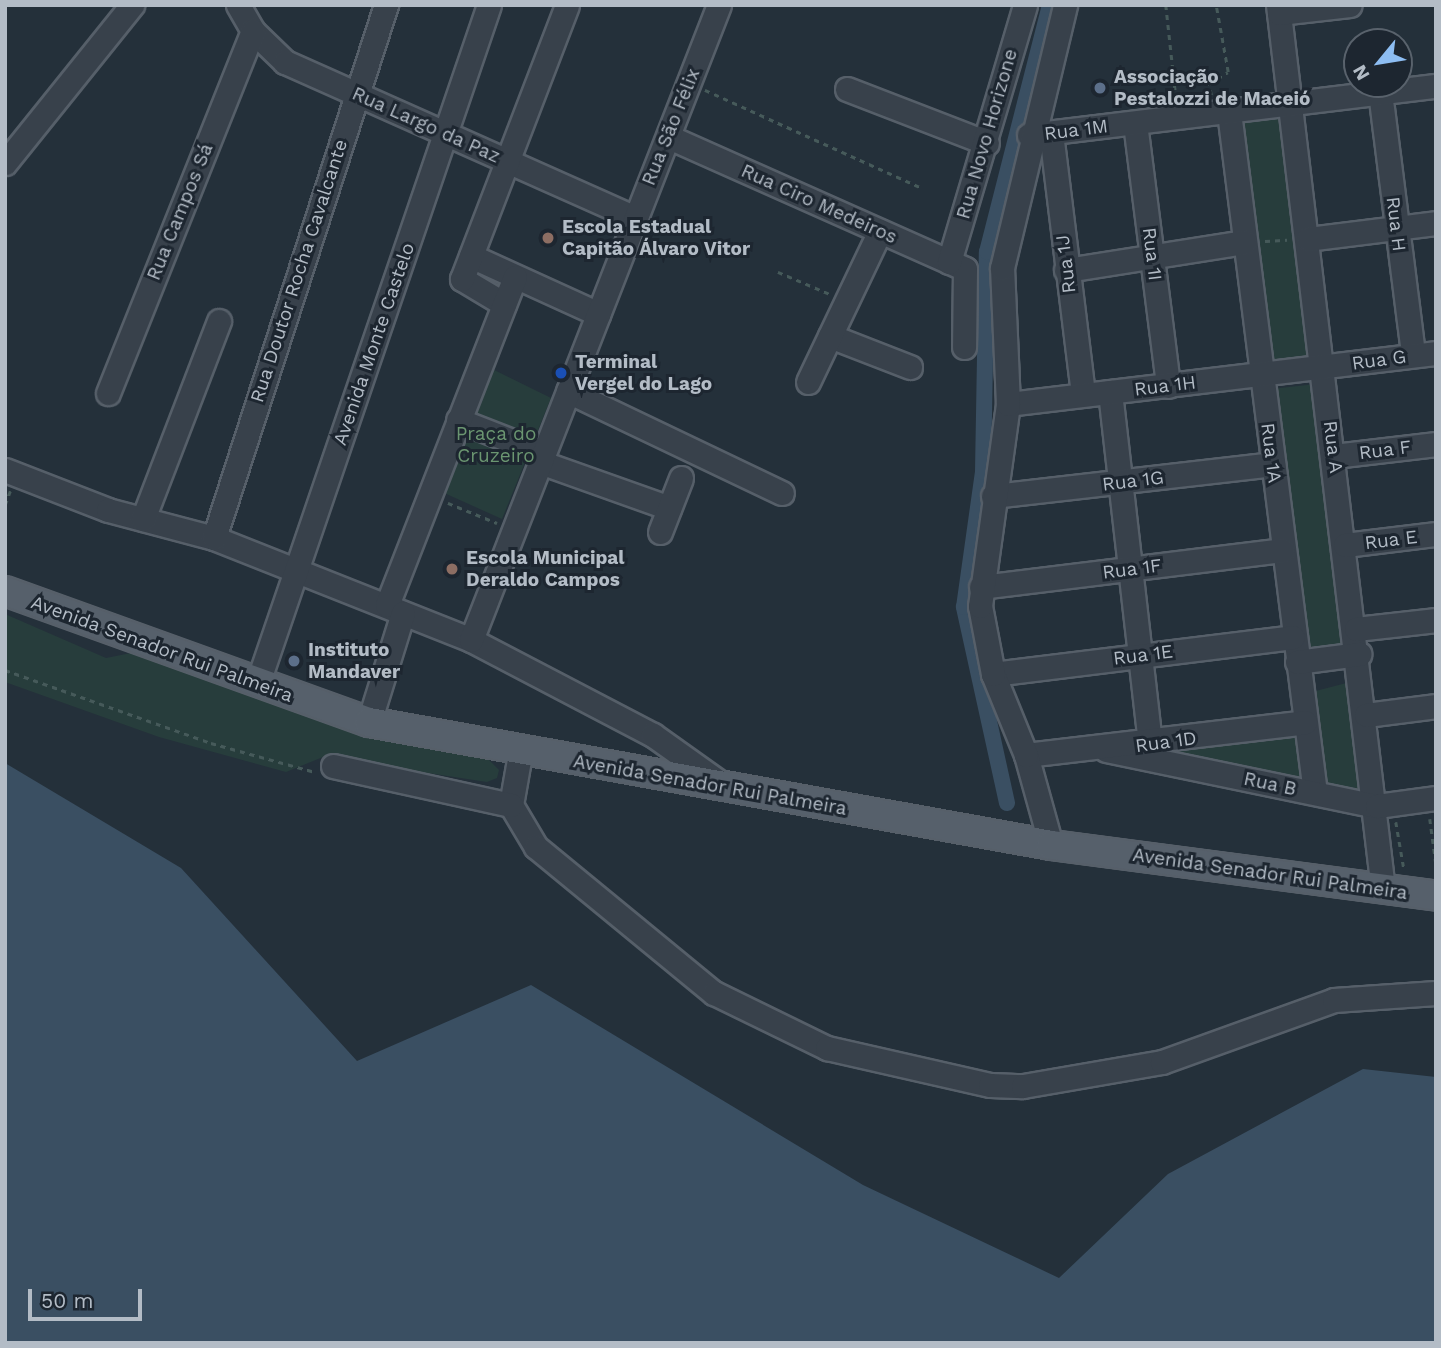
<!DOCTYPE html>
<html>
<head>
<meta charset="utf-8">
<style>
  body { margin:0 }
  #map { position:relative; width:1441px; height:1348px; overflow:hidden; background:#24303a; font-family:"Work Sans",sans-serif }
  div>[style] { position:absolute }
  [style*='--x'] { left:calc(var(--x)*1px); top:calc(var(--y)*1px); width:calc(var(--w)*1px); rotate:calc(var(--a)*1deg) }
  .green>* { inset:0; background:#273d3c }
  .water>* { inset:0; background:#3a4f62 }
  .canal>* { height:16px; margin:-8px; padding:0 8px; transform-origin:8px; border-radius:8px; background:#3a4f62 }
  .path>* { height:2.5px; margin-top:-1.25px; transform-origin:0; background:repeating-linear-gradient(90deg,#465a5a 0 5px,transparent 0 10px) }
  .roads { filter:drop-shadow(2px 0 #565f69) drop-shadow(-2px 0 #565f69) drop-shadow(0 2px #565f69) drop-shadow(0 -2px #565f69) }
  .minor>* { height:23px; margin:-11.5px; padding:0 11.5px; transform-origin:11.5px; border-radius:11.5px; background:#38414b }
  .major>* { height:28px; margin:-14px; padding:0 14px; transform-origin:14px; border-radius:14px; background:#56606b }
  .dots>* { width:19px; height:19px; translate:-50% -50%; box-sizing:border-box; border:4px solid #1d2630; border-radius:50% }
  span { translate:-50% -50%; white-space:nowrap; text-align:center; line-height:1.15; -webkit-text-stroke:6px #1d2630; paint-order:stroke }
  .poi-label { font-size:19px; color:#b3bcc6; font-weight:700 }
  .left { translate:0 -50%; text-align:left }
  .street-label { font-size:19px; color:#b3bcc6 }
  .park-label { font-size:19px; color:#6b9671 }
  .frame { position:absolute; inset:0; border:7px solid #b3bcc6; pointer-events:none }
  .north { position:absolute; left:1343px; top:28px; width:70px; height:70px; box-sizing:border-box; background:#1d2630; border:2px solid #59626c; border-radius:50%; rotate:240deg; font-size:19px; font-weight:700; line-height:28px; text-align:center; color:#b3bcc6 }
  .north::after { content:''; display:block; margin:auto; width:24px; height:32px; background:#8dbdf2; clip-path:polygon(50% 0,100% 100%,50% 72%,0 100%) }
  .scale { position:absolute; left:28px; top:1289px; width:114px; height:32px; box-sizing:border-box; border:4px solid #b3bcc6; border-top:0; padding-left:9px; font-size:21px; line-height:24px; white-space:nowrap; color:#b3bcc6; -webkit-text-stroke:5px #1d2630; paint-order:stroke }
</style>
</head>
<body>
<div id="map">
  <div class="green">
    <i style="clip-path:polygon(1284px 117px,1312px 363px,1269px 369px,1239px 124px)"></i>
    <i style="clip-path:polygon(492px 369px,551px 398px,502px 519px,442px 492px)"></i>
    <i style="clip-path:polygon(1316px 384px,1346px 666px,1305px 670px,1271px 389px)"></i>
    <i style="clip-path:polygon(5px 614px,106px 658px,141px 651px,314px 716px,489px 760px,499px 770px,497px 778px,487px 782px,323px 757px,286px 772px,159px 737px,5px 682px)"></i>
    <i style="clip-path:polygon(1358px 680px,1368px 792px,1318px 784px,1308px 693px)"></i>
    <i style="clip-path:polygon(1299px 731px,1306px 788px,1155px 754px)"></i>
  </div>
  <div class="water">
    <i style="clip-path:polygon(5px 763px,181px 868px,357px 1061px,531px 985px,863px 1185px,1059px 1278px,1168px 1174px,1363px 1069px,1436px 1077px,1436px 1343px,5px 1343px)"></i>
  </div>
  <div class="canal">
    <i style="--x:1007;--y:803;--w:201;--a:-102.4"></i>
    <i style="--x:964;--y:607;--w:136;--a:-82"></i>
    <i style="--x:983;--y:472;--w:220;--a:-89"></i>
    <i style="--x:987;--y:252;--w:255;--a:-75.7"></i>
  </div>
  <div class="path">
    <i style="--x:1166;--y:5;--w:93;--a:83.8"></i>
    <i style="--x:705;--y:90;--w:236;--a:24.3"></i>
    <i style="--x:1211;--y:95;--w:11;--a:-100"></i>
    <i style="--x:1209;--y:84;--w:22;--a:-32"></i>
    <i style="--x:1228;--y:72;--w:68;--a:-100.2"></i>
    <i style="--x:1265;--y:241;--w:22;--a:-3"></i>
    <i style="--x:778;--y:272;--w:56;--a:22.9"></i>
    <i style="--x:448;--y:503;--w:53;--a:22.2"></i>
    <i style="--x:5;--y:505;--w:15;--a:-70"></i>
    <i style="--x:5;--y:670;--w:219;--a:19.5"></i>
    <i style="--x:211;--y:743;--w:108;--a:15.6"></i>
    <i style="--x:1430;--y:819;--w:45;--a:82.4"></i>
    <i style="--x:1396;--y:822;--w:48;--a:80.3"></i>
  </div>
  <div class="roads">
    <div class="minor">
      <i style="--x:238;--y:5;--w:30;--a:60"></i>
      <i style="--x:253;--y:31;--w:45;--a:44.1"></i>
      <i style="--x:285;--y:62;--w:383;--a:24"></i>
      <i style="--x:1278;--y:5;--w:890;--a:83.23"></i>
      <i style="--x:1279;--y:13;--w:71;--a:-6.4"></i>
      <i style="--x:847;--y:89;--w:150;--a:21.1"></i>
      <i style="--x:1380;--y:92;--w:265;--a:82.8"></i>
      <i style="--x:1229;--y:112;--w:686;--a:82.8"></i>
      <i style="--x:1135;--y:123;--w:265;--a:82.8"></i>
      <i style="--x:1051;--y:133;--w:263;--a:83"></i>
      <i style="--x:1029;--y:135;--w:410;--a:-6.9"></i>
      <i style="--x:669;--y:137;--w:324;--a:24"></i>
      <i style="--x:965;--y:269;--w:78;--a:90.7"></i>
      <i style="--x:5;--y:163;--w:203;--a:-51.2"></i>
      <i style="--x:1308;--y:239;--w:129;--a:-7.1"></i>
      <i style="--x:471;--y:256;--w:140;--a:24.5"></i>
      <i style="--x:949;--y:262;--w:268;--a:-73.5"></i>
      <i style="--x:1066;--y:270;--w:181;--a:-8.9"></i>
      <i style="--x:504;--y:304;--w:49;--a:-149.2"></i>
      <i style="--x:462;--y:279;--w:293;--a:-69"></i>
      <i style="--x:830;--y:336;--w:86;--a:21.2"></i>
      <i style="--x:808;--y:382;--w:167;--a:-64.5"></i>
      <i style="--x:568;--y:391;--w:237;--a:25.5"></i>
      <i style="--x:1110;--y:392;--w:355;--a:83.5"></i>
      <i style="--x:108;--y:393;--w:390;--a:-68.2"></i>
      <i style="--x:1008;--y:404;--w:431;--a:-6.8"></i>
      <i style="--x:458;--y:420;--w:91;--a:21.2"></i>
      <i style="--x:1334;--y:456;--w:103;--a:-6.7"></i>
      <i style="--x:540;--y:462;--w:137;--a:19.6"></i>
      <i style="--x:5;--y:470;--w:110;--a:21.2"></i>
      <i style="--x:108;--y:510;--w:110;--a:14.8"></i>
      <i style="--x:214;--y:538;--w:277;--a:21.6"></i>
      <i style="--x:471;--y:640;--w:205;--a:27.6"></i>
      <i style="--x:653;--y:735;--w:86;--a:35.5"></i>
      <i style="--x:993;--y:496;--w:282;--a:-6.5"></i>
      <i style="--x:143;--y:519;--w:212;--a:-69"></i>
      <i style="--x:660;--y:532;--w:58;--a:-68.7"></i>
      <i style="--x:214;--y:538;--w:560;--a:-72.12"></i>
      <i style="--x:1345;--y:545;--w:92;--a:-6.9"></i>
      <i style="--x:981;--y:587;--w:304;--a:-7"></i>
      <i style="--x:387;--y:605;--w:352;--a:-68.7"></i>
      <i style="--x:1356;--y:629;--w:81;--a:-6.4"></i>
      <i style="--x:471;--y:640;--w:682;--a:-68.67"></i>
      <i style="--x:1297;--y:662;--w:63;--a:-7.4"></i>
      <i style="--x:993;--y:674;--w:302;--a:-7"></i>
      <i style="--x:258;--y:682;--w:715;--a:-71.16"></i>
      <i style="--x:1366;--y:715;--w:71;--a:-7.3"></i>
      <i style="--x:369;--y:722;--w:114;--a:-72.7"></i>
      <i style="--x:1106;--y:750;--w:277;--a:11.7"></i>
      <i style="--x:1377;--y:806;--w:60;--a:-7.7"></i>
      <i style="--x:520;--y:754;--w:52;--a:100"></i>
      <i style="--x:511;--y:805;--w:49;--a:59.2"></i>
      <i style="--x:536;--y:847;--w:230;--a:39.4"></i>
      <i style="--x:714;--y:993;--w:126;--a:26"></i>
      <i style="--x:827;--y:1048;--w:167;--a:12.8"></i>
      <i style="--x:990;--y:1085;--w:33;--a:2"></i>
      <i style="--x:1023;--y:1086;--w:141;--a:-9.8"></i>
      <i style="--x:1162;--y:1062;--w:183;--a:-19.8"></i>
      <i style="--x:1334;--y:1000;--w:102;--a:-3.9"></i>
      <i style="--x:1026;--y:755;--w:281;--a:-6.7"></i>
      <i style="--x:333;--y:766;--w:182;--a:12.4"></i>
      <i style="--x:1051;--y:845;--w:93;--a:-105.5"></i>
      <i style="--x:1026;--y:755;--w:87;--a:-112.2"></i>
      <i style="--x:993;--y:674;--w:69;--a:-100.8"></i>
      <i style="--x:980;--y:606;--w:204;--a:-82.1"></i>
      <i style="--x:1008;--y:404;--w:136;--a:-92.5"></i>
      <i style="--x:1002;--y:268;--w:270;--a:-76.5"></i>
    </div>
    <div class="major">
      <i style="--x:5;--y:591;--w:387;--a:19.8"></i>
      <i style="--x:369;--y:722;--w:693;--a:10.22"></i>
      <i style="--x:1051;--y:845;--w:388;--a:7.5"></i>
    </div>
  </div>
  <div class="dots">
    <i style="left:1100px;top:88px;background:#5c6f8a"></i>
    <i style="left:548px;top:238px;background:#8d6e63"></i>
    <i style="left:561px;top:373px;background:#1a4fb4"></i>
    <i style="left:452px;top:569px;background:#8d6e63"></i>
    <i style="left:294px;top:661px;background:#5c6f8a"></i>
  </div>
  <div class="poi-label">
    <span class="left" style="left:1114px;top:88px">Associação<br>Pestalozzi de Maceió</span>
    <span class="left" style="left:562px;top:238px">Escola Estadual<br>Capitão Álvaro Vitor</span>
    <span class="left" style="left:575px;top:373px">Terminal<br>Vergel do Lago</span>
    <span class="left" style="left:466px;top:569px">Escola Municipal<br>Deraldo Campos</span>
    <span class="left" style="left:308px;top:661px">Instituto<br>Mandaver</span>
  </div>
  <div class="street-label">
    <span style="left:426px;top:125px;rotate:24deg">Rua Largo da Paz</span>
    <span style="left:671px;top:127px;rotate:-68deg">Rua São Félix</span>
    <span style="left:1076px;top:130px;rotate:-7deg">Rua 1M</span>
    <span style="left:987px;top:134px;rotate:-74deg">Rua Novo Horizone</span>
    <span style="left:819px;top:204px;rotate:24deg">Rua Ciro Medeiros</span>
    <span style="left:180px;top:212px;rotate:-68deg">Rua Campos Sá</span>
    <span style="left:1396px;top:224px;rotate:83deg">Rua H</span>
    <span style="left:1152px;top:254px;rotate:83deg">Rua 1I</span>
    <span style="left:1066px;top:264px;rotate:-97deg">Rua 1J</span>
    <span style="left:299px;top:271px;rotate:-72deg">Rua Doutor Rocha Cavalcante</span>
    <span style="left:374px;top:344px;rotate:-71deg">Avenida Monte Castelo</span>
    <span style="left:1379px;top:360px;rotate:-8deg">Rua G</span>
    <span style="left:1165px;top:386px;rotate:-7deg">Rua 1H</span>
    <span style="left:1333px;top:447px;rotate:83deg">Rua A</span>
    <span style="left:1385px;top:450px;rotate:-7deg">Rua F</span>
    <span style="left:1271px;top:453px;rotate:83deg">Rua 1A</span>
    <span style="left:1133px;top:481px;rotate:-7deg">Rua 1G</span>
    <span style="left:1391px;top:540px;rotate:-7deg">Rua E</span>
    <span style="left:1132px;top:569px;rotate:-7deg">Rua 1F</span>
    <span style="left:162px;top:649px;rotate:20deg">Avenida Senador Rui Palmeira</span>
    <span style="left:1143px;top:655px;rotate:-7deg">Rua 1E</span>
    <span style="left:1166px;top:742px;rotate:-8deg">Rua 1D</span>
    <span style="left:1270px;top:784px;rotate:12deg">Rua B</span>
    <span style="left:710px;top:785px;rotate:10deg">Avenida Senador Rui Palmeira</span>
    <span style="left:1270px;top:874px;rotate:8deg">Avenida Senador Rui Palmeira</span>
  </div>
  <div class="park-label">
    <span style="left:496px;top:445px">Praça do<br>Cruzeiro</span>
  </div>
  <div class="frame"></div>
  <div class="north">N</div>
  <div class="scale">50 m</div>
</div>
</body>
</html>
